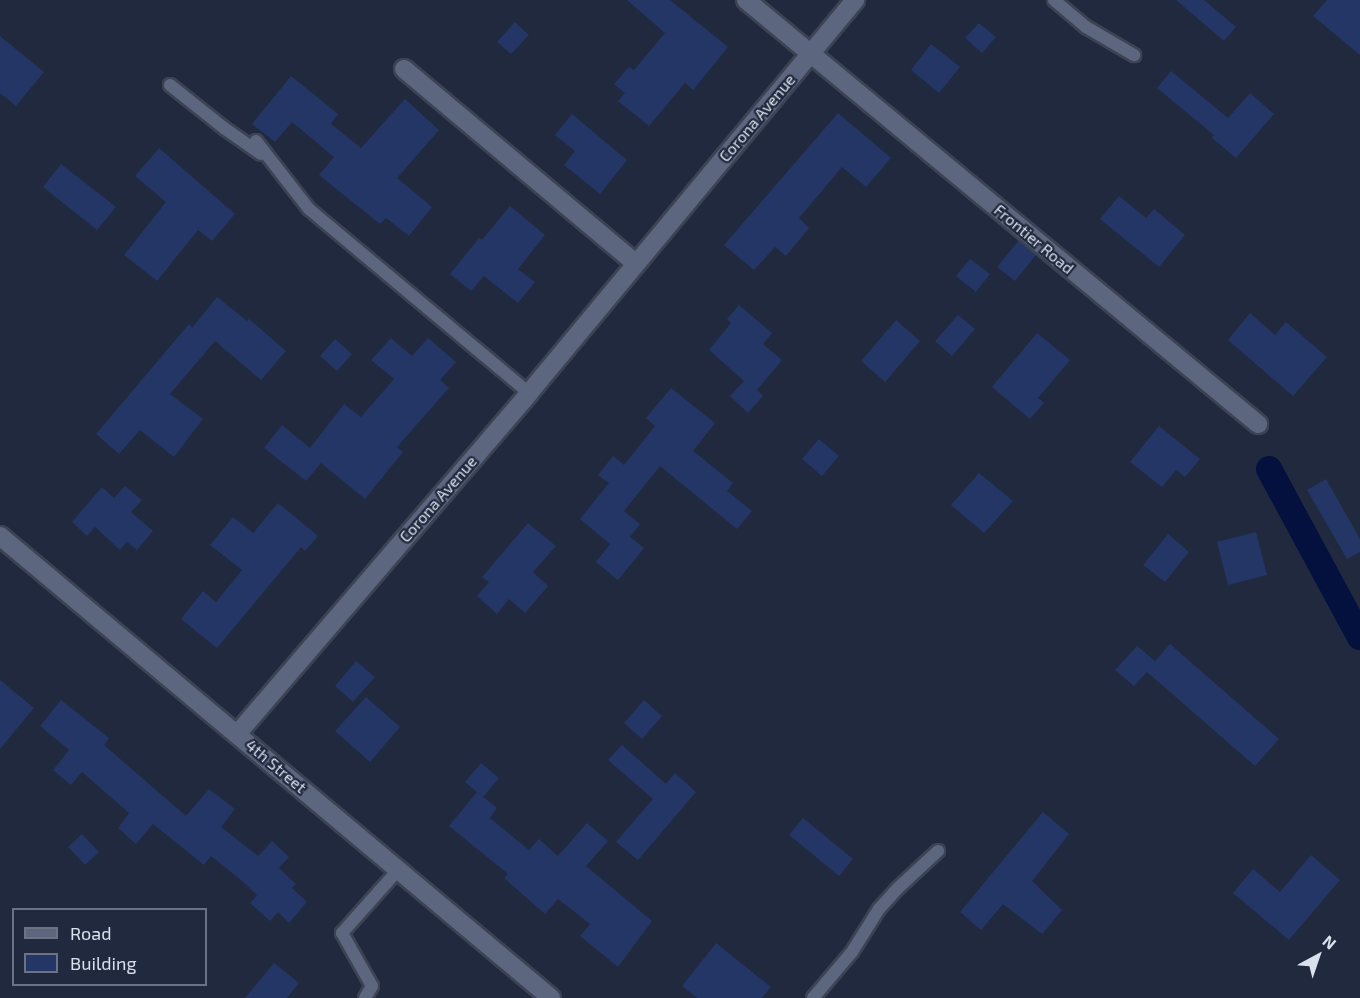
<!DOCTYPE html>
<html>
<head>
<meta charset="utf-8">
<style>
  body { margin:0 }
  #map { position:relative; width:1360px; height:998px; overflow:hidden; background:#20293d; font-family:"Exo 2",sans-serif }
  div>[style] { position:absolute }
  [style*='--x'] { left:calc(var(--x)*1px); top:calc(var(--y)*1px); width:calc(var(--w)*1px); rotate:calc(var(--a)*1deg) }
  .canal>* { height:26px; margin:-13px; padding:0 13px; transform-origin:13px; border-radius:13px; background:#04103d }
  .building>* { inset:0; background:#233666 }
  .roads { filter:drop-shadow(2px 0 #3c4354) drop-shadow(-2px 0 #3c4354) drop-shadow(0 2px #3c4354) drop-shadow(0 -2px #3c4354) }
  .lane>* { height:12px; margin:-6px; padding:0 6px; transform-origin:6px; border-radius:6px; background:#5c667e }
  .street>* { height:18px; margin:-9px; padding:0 9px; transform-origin:9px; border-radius:9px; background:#5c667e }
  .secondary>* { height:18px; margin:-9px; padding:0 9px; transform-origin:9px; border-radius:9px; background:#5c667e }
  span { translate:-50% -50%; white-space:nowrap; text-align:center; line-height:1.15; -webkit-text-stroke:4.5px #20293d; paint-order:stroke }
  .street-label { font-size:16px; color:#dae0ee }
  .legend { position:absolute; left:12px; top:908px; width:195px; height:78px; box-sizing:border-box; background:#20293d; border:2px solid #6a7284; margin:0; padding:8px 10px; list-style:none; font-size:18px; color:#dae0ee }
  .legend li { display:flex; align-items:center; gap:12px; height:30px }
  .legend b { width:30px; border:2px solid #6a7284 }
  .north { position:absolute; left:1288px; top:926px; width:60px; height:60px; -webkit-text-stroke:4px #20293d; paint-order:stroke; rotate:40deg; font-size:16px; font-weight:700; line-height:24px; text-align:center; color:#dae0ee }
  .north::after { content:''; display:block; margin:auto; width:21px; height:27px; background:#dae0ee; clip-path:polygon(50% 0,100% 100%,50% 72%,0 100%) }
</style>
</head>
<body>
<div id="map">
  <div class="canal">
    <i style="--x:1269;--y:469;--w:191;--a:61.6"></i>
  </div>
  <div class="building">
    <i style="clip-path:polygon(627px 0,670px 0,728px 47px,693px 90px,685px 83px,649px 126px,618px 101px,625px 93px,614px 84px,629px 67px,634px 70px,665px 33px)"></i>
    <i style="clip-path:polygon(1176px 0,1204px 0,1236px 27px,1224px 41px)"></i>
    <i style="clip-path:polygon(1327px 0,1360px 0,1360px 55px,1313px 16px)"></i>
    <i style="clip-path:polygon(515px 22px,529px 35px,511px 54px,497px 42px)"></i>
    <i style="clip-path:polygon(979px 23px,996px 37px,982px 53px,965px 38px)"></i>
    <i style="clip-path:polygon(0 36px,44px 72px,16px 106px,0 93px)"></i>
    <i style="clip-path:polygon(931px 44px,960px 67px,939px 93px,911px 70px)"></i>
    <i style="clip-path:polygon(1171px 71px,1228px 118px,1250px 93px,1274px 114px,1236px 158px,1212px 138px,1214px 135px,1157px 88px)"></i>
    <i style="clip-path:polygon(291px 76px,338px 114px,331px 124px,361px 148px,405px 99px,439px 130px,397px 178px,432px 207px,409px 236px,386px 218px,380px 224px,319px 175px,334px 157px,292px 122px,275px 142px,252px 124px)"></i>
    <i style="clip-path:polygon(838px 113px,891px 158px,866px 187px,842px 167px,799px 218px,809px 228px,786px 256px,775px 247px,754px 270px,724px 245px)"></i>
    <i style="clip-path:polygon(572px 114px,627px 160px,600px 194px,564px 165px,575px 151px,555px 135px)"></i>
    <i style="clip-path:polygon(159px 148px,235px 214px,212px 241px,198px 230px,157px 281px,124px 255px,166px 202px,135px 176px)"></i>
    <i style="clip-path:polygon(61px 164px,116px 207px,97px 230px,43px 187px)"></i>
    <i style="clip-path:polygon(1119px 196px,1146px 218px,1154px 209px,1185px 235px,1159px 267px,1100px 219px)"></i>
    <i style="clip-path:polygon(510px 206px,545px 235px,518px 269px,535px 282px,518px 303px,484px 276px,471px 291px,450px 274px,479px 238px,482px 240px)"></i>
    <i style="clip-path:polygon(1019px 240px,1036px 255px,1015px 281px,997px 267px)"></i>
    <i style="clip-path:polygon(970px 259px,990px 274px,976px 292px,956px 276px)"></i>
    <i style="clip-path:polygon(217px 297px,247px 321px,249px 319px,286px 351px,261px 380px,215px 341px,170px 394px,203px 419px,174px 457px,140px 430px,119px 454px,96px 434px,189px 324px,192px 328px)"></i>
    <i style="clip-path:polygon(739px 305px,772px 333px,763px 344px,782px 360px,757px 390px,763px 396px,748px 413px,730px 396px,744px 381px,709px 350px,731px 323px,727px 319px)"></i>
    <i style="clip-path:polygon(1250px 313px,1275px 335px,1286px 322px,1327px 357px,1293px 396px,1228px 340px)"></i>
    <i style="clip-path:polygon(958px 315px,975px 329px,952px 356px,935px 341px)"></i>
    <i style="clip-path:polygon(896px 320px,920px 341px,885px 382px,861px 361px)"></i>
    <i style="clip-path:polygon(1037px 333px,1070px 360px,1038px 398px,1044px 403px,1030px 419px,992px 387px)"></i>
    <i style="clip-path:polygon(391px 338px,412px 356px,428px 338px,456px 362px,440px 380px,449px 388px,397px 447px,403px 452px,365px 499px,321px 463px,306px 481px,264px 448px,282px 425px,310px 448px,344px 404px,361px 417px,394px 379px,371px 360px)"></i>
    <i style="clip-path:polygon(335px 339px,352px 354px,337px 371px,320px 356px)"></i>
    <i style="clip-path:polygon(671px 388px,715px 423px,693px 451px,733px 483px,727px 491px,752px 511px,737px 529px,660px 466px,624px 511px,640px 524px,630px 537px,644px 548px,618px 580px,596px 562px,610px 544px,580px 519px,609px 483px,598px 475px,613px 456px,624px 465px,655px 426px,646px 418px)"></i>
    <i style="clip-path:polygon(1159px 426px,1200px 459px,1185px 477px,1176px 470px,1162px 487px,1130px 462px)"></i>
    <i style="clip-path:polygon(819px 439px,839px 456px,822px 476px,802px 459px)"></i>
    <i style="clip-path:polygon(979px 473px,1013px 501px,984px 533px,951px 505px)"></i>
    <i style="clip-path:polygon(1326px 479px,1360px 539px,1360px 552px,1347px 559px,1307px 490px)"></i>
    <i style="clip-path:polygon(125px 486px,142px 500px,131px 512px,153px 531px,137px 550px,127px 542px,120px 550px,95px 527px,87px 536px,72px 522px,102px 487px,114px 498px)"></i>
    <i style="clip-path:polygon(278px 503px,318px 536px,305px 551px,301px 547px,217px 648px,181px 619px,203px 591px,216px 602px,242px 570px,210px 545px,233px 517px,253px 533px)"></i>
    <i style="clip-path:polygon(528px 523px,556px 546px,533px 572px,548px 586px,525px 613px,509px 599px,497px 614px,477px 596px,489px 582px,482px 577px)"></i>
    <i style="clip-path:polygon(1256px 532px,1267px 575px,1228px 585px,1217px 542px)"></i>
    <i style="clip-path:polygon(1168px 534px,1189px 552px,1165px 582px,1143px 565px)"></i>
    <i style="clip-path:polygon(1170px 644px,1279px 739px,1255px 766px,1147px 672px,1134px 686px,1115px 670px,1137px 646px,1155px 661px)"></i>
    <i style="clip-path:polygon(356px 661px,375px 677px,353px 702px,335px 686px)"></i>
    <i style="clip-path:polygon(0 680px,34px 708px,0 749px)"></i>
    <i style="clip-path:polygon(366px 697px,400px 727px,370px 762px,335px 731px)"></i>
    <i style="clip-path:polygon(61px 700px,109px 738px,104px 745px,186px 816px,209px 789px,235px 809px,221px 827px,258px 856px,272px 841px,289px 857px,279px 868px,296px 884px,292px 888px,307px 902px,289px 923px,278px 912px,270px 921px,250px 903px,257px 895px,241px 880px,211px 856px,204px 865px,153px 824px,136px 844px,118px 828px,129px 813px,82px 772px,71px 785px,53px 770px,69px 750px,40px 726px)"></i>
    <i style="clip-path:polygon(644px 700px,662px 716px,642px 739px,624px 723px)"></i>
    <i style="clip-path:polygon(622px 745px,666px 784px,675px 773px,696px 792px,638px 860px,616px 842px,653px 799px,608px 760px)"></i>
    <i style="clip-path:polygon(481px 763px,499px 778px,483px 797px,465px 782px)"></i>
    <i style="clip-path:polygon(477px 792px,497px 808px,490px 818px,529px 850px,539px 839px,558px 856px,587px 823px,608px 841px,586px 866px,652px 921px,618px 967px,580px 936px,590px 924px,558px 899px,545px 914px,504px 878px,508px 874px,449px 826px)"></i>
    <i style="clip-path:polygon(1043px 812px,1069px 834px,1032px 881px,1062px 910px,1042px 934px,1003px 904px,981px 930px,960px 912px)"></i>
    <i style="clip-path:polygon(803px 818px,853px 859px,839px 876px,789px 835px)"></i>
    <i style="clip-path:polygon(82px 834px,99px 852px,85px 865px,68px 847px)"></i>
    <i style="clip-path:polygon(1311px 855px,1340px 880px,1289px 940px,1233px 893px,1253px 869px,1280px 892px)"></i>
    <i style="clip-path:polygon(716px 943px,771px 987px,762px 998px,697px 998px,682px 986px)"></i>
    <i style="clip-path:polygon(274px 963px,299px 983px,287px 998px,245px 998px)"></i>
  </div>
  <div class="roads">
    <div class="lane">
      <i style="--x:1054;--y:0;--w:42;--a:40.2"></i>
      <i style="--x:1086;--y:27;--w:56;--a:30.3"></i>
      <i style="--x:170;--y:85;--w:69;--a:38.5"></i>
      <i style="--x:224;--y:128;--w:45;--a:35.1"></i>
      <i style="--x:256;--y:141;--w:86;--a:52.1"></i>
      <i style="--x:309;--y:209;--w:287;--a:39.9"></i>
      <i style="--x:365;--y:998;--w:14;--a:-60"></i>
      <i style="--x:372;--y:986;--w:61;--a:-119.5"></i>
      <i style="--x:342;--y:933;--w:86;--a:-48.3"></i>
      <i style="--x:813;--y:998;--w:60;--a:-49.7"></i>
      <i style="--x:852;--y:952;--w:51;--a:-57.9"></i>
      <i style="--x:879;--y:909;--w:27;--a:-48"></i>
      <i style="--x:897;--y:889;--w:56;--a:-42.8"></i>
    </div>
    <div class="street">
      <i style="--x:746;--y:0;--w:665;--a:39.63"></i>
      <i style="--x:404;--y:69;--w:303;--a:40"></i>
      <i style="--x:238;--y:733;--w:448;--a:-49.4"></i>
      <i style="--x:529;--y:393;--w:511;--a:-50.32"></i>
    </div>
    <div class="secondary">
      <i style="--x:0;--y:536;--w:719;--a:39.98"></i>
    </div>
  </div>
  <div class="street-label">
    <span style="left:757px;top:118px;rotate:-50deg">Corona Avenue</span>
    <span style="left:1034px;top:239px;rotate:40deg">Frontier Road</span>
    <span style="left:438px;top:499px;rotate:-49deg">Corona Avenue</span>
    <span style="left:276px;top:766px;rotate:40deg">4th Street</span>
  </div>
  <ul class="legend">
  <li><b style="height:8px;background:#5c667e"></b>Road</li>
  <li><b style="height:16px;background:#233666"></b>Building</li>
  </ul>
  <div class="north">N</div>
</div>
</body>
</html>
